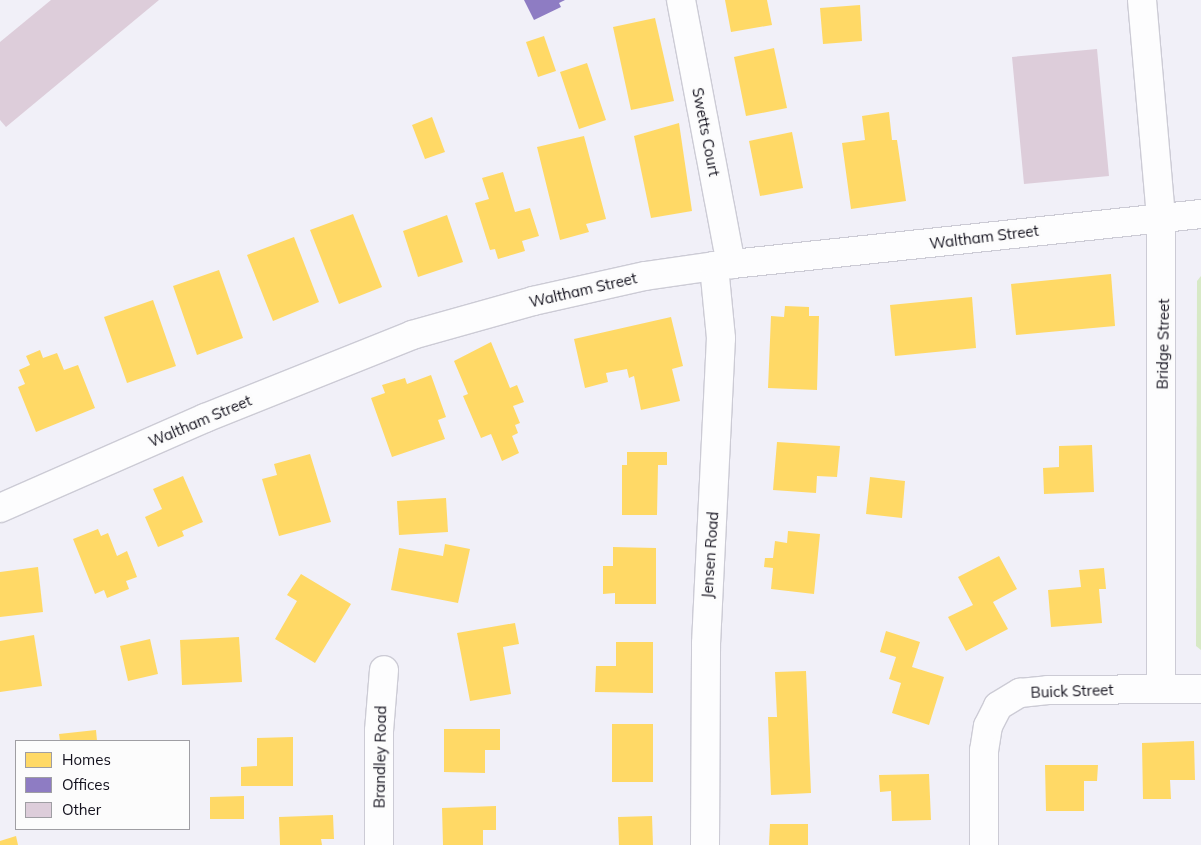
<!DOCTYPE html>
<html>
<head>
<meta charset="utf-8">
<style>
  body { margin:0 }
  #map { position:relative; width:1201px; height:845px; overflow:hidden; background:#f1f0f8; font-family:Mulish,sans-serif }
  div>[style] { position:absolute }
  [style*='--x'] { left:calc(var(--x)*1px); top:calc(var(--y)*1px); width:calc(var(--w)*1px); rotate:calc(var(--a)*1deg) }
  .green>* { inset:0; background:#d7e9c6 }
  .homes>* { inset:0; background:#ffd966 }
  .offices>* { inset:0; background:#8e7cc3 }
  .building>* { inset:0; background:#ddcdda }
  .roads { filter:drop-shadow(1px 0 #cccbd5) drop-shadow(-1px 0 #cccbd5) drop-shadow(0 1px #cccbd5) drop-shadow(0 -1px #cccbd5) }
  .minor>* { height:28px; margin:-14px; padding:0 14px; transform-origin:14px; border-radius:14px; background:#fdfdfe }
  .tertiary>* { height:28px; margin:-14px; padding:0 14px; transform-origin:14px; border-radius:14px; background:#fdfdfe }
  span { translate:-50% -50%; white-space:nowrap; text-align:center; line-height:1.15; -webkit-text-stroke:5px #fcfcfc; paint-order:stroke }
  .street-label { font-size:15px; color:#13111d }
  .legend { position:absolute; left:15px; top:740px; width:175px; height:90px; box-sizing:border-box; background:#fcfcfc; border:1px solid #9f9ea3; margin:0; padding:6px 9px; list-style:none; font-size:15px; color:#13111d }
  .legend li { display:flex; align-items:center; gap:10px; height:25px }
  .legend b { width:25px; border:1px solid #9f9ea3 }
</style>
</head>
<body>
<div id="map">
  <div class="green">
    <i style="clip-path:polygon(1201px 276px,1201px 650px,1196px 646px,1197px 281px)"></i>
  </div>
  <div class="homes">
    <i style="clip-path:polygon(725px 0,767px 0,772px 25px,731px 32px)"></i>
    <i style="clip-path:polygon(860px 5px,862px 41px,823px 44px,820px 8px)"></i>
    <i style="clip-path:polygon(655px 18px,674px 101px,631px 110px,613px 27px)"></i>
    <i style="clip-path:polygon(544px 36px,556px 71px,538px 77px,526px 42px)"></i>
    <i style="clip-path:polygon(774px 48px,787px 108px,746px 116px,734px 57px)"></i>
    <i style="clip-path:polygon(587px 63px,606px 120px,579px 129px,560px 72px)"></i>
    <i style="clip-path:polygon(889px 112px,892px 140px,897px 140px,906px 201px,851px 209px,842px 143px,865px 140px,862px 116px)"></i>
    <i style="clip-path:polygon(432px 117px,445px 152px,425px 159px,412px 125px)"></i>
    <i style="clip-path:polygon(679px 123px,692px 211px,651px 218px,634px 136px)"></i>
    <i style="clip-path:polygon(792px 132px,803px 188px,760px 196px,749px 141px)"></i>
    <i style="clip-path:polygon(584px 136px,606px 219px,586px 224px,589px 232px,560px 240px,537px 147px)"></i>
    <i style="clip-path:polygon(503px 172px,515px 212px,530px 208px,539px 236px,522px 241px,525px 251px,498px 259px,495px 249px,490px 250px,475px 203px,489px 199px,482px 178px)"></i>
    <i style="clip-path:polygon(353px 214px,382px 287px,339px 304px,310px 230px)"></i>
    <i style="clip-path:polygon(447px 215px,463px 262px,418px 277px,403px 231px)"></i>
    <i style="clip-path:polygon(294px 237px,319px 302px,273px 321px,247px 255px)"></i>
    <i style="clip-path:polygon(219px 270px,243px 338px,197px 355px,173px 286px)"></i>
    <i style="clip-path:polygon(1111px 274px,1115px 326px,1016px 335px,1011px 284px)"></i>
    <i style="clip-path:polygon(972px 297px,976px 348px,895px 356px,890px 305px)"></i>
    <i style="clip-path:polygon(153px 300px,176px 366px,127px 383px,104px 317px)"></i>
    <i style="clip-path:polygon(785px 306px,809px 307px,809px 316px,819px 316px,817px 390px,768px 388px,771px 316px,784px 317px)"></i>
    <i style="clip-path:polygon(671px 317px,683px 366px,672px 369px,680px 401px,641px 410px,634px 376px,629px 378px,627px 369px,606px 373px,608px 382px,585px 388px,574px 339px)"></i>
    <i style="clip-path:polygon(491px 342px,510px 388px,517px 385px,524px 402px,513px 406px,520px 423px,515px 425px,518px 433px,512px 436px,519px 453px,502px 461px,491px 434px,481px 438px,463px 396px,468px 394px,454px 361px)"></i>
    <i style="clip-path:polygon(40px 350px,43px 358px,57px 353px,64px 370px,78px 365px,95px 408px,36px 432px,18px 387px,25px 384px,19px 370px,30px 365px,26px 356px)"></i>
    <i style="clip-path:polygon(431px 375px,446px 417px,438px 420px,445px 439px,392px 457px,371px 398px,385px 393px,382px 385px,405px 378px,407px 384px)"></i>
    <i style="clip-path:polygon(777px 442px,840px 446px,837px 477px,817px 476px,816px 493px,773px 490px)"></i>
    <i style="clip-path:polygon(1092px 445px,1094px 492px,1044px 494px,1043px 468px,1059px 467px,1059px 446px)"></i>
    <i style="clip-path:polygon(627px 452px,667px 452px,667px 465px,658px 465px,657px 515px,622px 515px,622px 465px,627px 465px)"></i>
    <i style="clip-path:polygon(310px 454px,331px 522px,279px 536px,262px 479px,277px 475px,274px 464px)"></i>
    <i style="clip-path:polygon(183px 476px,203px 522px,182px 531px,184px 536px,158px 547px,145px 517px,162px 509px,153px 489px)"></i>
    <i style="clip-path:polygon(870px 477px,905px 481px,902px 518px,866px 514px)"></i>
    <i style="clip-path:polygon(446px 498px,448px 532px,399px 535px,397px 501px)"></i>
    <i style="clip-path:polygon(98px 529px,101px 536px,108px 533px,117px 556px,127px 551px,137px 577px,126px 581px,129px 589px,107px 598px,104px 590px,95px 594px,73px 539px)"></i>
    <i style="clip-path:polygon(788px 531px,820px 534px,814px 594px,771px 589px,773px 568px,764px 567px,765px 558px,773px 558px,775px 541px,787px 543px)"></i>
    <i style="clip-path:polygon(445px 544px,470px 549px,458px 603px,391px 590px,399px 548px,443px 556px)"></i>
    <i style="clip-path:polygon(613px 547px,656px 548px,656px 604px,615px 604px,615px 593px,603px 594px,603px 566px,613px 566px)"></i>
    <i style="clip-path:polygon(999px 556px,1017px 589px,993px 602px,1008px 629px,966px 651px,948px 617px,973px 605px,958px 577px)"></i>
    <i style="clip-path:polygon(38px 567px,43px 612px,0 617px,0 572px)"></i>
    <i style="clip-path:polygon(1104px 568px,1106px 589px,1099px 589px,1102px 623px,1051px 627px,1048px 590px,1081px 587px,1079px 570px)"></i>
    <i style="clip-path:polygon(301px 574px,351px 604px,315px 663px,275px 639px,297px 601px,287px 595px)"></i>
    <i style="clip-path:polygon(515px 623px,519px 644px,503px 647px,511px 694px,470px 701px,457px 633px)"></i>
    <i style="clip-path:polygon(886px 631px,920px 642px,912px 667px,944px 677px,929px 725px,892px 713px,901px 683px,889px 679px,896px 657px,880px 652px)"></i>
    <i style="clip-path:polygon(34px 635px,42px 686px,0 692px,0 641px)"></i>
    <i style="clip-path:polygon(239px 637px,242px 682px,182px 685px,180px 640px)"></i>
    <i style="clip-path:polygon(150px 639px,158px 674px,128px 681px,120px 646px)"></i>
    <i style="clip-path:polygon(616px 642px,653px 642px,653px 693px,595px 692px,596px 666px,616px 666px)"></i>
    <i style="clip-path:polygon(806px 671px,811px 793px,771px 795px,768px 717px,777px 717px,775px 672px)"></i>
    <i style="clip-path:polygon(612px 724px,653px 724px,653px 782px,612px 782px)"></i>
    <i style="clip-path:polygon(444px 729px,500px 729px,500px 750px,485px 750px,485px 773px,444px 772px)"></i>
    <i style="clip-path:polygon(96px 730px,97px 741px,60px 741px,59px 734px)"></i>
    <i style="clip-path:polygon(293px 737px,293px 786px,241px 786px,241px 767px,257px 766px,257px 738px)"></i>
    <i style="clip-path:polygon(1194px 741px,1195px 780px,1170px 780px,1171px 799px,1143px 799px,1142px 743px)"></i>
    <i style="clip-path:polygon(1045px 765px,1098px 765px,1097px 781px,1084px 781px,1084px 811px,1046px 811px)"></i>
    <i style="clip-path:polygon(929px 774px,931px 820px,892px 821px,891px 791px,880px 792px,879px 775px)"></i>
    <i style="clip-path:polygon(244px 796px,244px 819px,210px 819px,210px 797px)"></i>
    <i style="clip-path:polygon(496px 806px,496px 830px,483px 830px,483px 845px,443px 845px,442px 808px)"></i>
    <i style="clip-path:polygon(333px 815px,334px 839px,321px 839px,322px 845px,280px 845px,279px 817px)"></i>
    <i style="clip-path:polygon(652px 816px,653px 845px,619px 845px,618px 817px)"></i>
    <i style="clip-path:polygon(770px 824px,808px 824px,808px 845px,769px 845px)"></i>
    <i style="clip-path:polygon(16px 836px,18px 845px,0 845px,0 841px)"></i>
  </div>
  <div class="offices">
    <i style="clip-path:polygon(524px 0,565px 0,559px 3px,561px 7px,534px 20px)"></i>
  </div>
  <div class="building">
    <i style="clip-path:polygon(51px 0,159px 0,6px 127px,0 120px,0 42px)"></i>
    <i style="clip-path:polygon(1097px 49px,1109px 176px,1024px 184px,1012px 57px)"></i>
  </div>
  <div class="roads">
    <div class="minor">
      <i style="--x:681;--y:0;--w:269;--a:79.3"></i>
      <i style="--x:1161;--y:689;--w:472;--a:-90"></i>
      <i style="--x:379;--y:845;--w:114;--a:-90"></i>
      <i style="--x:379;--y:731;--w:61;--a:-85.3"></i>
      <i style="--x:705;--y:845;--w:201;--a:-89.7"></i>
      <i style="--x:706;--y:644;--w:306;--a:-87.2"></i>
      <i style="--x:721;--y:338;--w:72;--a:-95.6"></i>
      <i style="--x:984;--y:845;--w:94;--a:-90"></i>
      <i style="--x:984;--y:751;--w:25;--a:-81"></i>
      <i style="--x:988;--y:726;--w:22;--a:-63"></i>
      <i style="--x:998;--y:706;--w:26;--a:-31"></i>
      <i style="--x:1020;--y:693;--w:28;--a:-6"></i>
      <i style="--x:1048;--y:690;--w:153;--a:-0.4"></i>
    </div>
    <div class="tertiary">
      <i style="--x:1142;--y:0;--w:218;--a:85"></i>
      <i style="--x:0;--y:508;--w:224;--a:-23.7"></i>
      <i style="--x:205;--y:418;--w:223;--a:-21.8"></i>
      <i style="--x:412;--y:335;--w:126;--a:-15.7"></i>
      <i style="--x:533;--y:301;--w:115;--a:-12.6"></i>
      <i style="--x:645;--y:276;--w:70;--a:-8.2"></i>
      <i style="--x:714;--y:266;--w:490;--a:-6.1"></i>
    </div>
  </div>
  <div class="street-label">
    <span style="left:706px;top:132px;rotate:79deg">Swetts Court</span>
    <span style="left:984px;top:237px;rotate:-7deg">Waltham Street</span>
    <span style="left:583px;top:290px;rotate:-13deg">Waltham Street</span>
    <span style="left:1163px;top:344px;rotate:-89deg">Bridge Street</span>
    <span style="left:200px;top:421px;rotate:-23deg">Waltham Street</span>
    <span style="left:710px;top:555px;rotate:-86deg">Jensen Road</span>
    <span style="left:1072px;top:691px;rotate:-2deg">Buick Street</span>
    <span style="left:380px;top:757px;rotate:-89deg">Brandley Road</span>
  </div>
  <ul class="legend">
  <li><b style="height:14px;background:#ffd966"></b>Homes</li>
  <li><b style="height:14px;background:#8e7cc3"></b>Offices</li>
  <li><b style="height:14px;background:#ddcdda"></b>Other</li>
  </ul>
</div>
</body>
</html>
